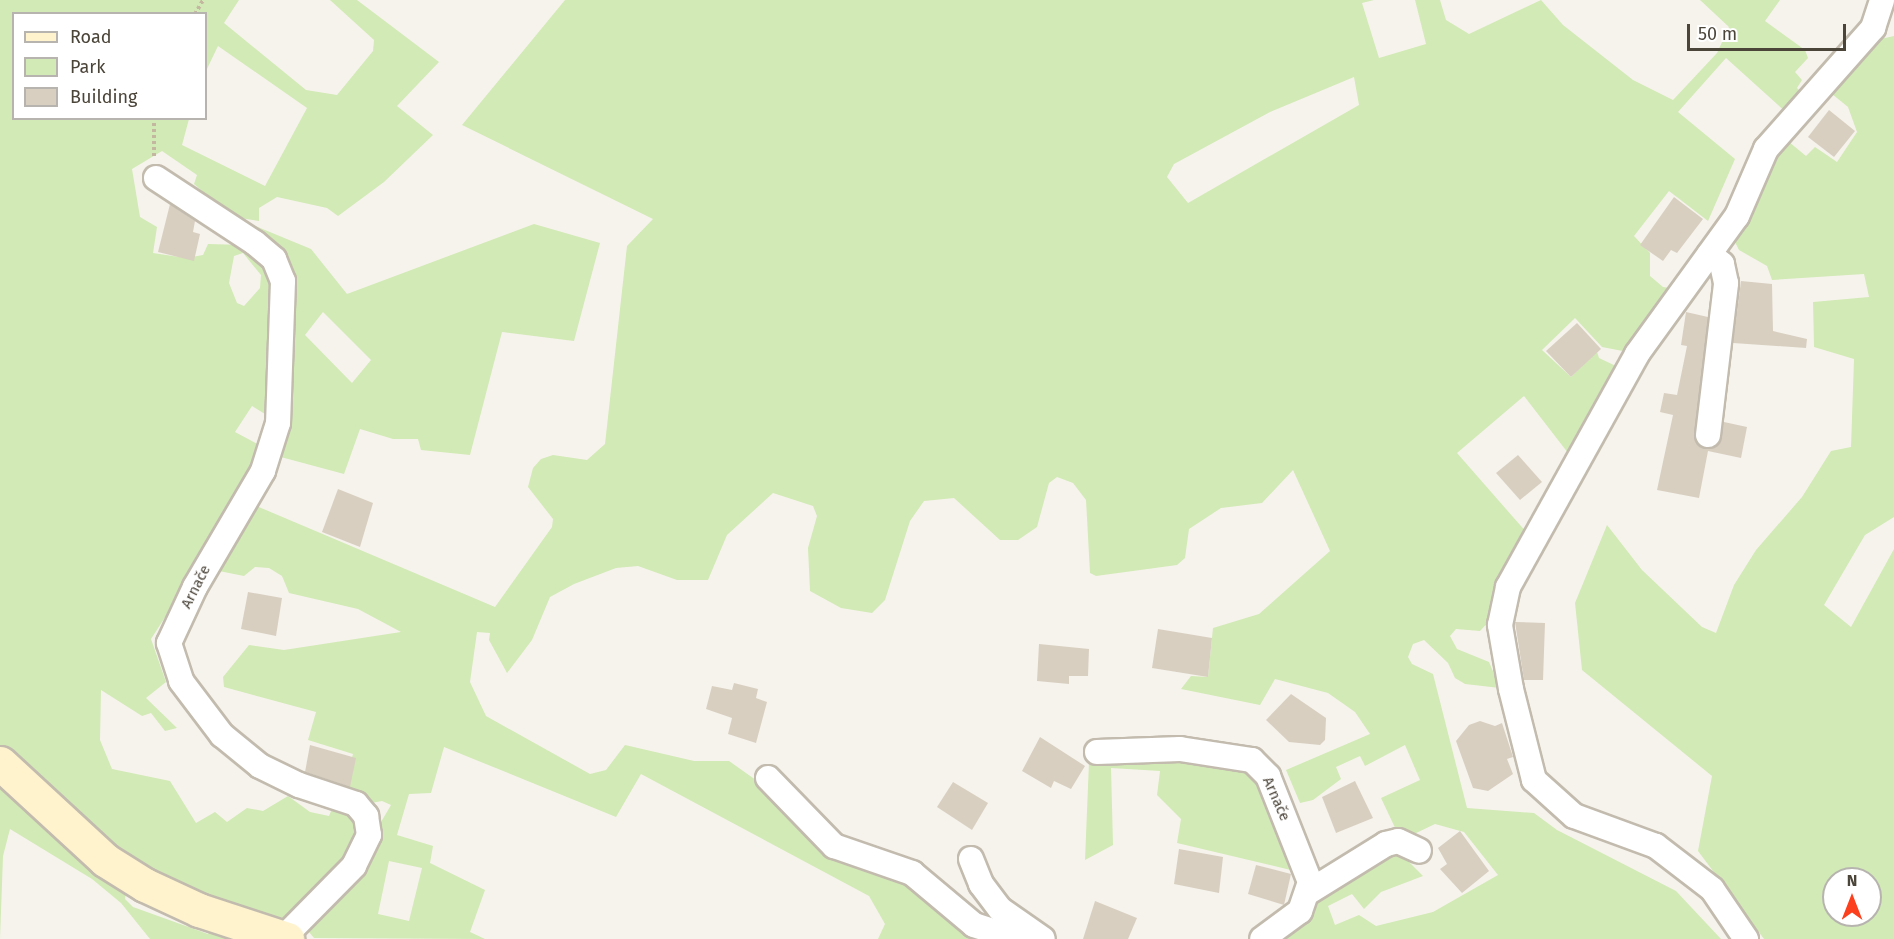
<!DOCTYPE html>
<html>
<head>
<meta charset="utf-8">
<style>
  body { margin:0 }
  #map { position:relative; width:1894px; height:939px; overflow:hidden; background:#f6f3ec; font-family:"Fira Sans",sans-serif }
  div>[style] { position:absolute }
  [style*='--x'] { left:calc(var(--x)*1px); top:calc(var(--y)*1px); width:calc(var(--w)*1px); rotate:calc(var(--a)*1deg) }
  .green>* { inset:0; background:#d2eab5 }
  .building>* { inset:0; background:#d8cfc1 }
  .path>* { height:4px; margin-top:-2px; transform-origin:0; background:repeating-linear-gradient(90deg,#c4b79f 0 3px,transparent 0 6px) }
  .roads { filter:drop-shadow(2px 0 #c2bbae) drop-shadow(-2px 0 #c2bbae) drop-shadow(0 2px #c2bbae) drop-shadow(0 -2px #c2bbae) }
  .street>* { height:24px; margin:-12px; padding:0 12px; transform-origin:12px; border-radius:12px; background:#fff }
  .secondary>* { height:33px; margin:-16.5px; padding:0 16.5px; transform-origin:16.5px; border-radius:16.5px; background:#fff3cd }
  span { translate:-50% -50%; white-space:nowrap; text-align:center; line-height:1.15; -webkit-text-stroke:4.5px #fff; paint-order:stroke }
  .street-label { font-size:15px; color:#4b4439 }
  .legend { position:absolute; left:12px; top:12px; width:195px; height:108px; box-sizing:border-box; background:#fff; border:2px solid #b7b4b0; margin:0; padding:8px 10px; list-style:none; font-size:18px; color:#4b4439 }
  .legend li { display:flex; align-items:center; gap:12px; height:30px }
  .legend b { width:30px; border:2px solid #b7b4b0 }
  .north { position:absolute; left:1822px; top:867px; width:60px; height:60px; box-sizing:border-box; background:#fff; border:2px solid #b7b4b0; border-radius:50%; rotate:0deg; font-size:16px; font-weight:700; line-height:24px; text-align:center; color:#4b4439 }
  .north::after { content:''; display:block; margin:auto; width:21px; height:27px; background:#fc3f1d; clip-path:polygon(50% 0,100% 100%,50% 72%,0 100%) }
  .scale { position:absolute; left:1687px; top:24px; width:159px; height:27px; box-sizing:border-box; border:3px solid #4b4439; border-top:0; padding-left:8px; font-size:18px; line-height:21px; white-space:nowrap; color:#4b4439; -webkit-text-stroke:4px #fff; paint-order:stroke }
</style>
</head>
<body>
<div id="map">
  <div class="green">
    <i style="clip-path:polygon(evenodd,0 0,239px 0,224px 23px,306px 90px,337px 95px,373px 51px,374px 40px,330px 0,357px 0,439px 62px,397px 106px,433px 135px,384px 182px,338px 216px,327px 208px,277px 197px,259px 208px,259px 221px,227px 216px,198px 198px,202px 191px,194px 184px,197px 175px,162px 151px,132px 169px,140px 217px,157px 227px,153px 253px,186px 258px,203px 255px,208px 244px,244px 245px,273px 270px,273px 419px,252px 406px,235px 432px,265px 448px,205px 555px,151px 639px,166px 682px,146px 698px,177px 728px,165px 731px,151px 713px,142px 716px,101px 690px,100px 740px,112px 769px,170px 781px,196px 823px,215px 812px,227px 822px,247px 808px,263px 811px,288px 796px,310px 812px,329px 816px,334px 804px,357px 817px,361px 838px,286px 930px,143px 873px,0 745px,0 0,14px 14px,206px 14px,206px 71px,218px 46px,307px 108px,265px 186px,182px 145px,189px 119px,14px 118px,14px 14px,0 0,243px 253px,261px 275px,260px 288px,244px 306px,237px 303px,229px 283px,234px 256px,243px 253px)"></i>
    <i style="clip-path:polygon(evenodd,565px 0,1374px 0,1362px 3px,1379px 58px,1426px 44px,1415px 0,1440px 0,1446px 20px,1469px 34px,1541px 0,1563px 25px,1633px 80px,1673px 100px,1717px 53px,1729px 27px,1700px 0,1780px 0,1765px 21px,1805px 50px,1808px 58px,1795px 72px,1802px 80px,1797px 88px,1804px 95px,1789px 115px,1726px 58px,1678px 112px,1735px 159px,1708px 221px,1669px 191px,1634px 236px,1650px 253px,1650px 276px,1663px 287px,1676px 289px,1633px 353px,1602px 347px,1575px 318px,1542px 350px,1571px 377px,1597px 352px,1599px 358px,1618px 367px,1575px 462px,1524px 396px,1457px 453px,1527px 533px,1493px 617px,1480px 631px,1456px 629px,1450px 636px,1457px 649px,1489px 662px,1500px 688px,1465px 684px,1455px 678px,1448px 663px,1424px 640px,1413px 644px,1408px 657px,1412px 664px,1433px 674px,1467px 808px,1534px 813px,1557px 830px,1676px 891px,1721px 939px,1272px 939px,1320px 898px,1394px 847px,1423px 876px,1381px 892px,1364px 909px,1352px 894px,1328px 906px,1335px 925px,1359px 915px,1376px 926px,1433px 912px,1498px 875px,1464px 832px,1435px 824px,1414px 834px,1398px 834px,1381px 798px,1420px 780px,1405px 745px,1365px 766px,1360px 756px,1336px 767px,1341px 779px,1313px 800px,1300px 803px,1286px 770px,1370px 734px,1355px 712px,1328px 693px,1275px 679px,1260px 705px,1181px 689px,1191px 676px,1208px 677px,1213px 628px,1259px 614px,1330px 551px,1293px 470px,1262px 503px,1221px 508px,1189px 529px,1185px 558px,1177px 565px,1096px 576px,1090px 573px,1086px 500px,1073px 483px,1057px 477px,1049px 483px,1037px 527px,1018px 540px,1000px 540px,954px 498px,924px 501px,910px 521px,885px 600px,872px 613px,841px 608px,810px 591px,808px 548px,817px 516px,813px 506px,773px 493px,727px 535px,708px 580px,677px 580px,638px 566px,616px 568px,574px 584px,550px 597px,532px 640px,507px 673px,489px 640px,490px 633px,477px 632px,470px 682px,486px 716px,590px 774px,606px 770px,625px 745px,694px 761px,729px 761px,879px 867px,1001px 939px,878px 939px,885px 924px,869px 896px,641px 774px,616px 817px,444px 747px,431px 793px,409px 794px,397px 835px,433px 846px,430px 863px,485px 890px,470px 932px,485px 939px,314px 938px,309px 932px,310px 919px,374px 818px,381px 822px,391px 805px,382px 801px,366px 804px,343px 791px,353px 754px,308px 740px,316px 712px,224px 687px,223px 677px,249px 645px,284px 650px,401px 632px,358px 609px,289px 593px,282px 576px,269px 568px,255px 567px,244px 576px,209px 569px,247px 502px,495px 607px,552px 527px,553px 519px,528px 487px,533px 468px,541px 459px,553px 455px,587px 460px,605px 444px,627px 246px,653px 219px,462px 125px,565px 0,1354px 77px,1359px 105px,1188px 203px,1167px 177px,1174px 164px,1270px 112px,1354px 77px,565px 0,389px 861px,422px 868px,409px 921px,378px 914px,389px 861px)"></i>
    <i style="clip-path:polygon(evenodd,1894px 36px,1894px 517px,1865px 535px,1824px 605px,1851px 627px,1894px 549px,1894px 939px,1764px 939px,1698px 851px,1712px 776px,1582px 670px,1575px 603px,1607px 525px,1642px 570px,1702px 627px,1716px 633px,1734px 585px,1756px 550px,1802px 497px,1831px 451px,1851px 447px,1854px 359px,1814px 347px,1813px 302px,1869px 297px,1864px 274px,1772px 280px,1767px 266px,1739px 250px,1733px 238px,1783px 137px,1806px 156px,1815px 147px,1837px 162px,1857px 132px,1848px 107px,1832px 94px,1828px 83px,1876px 40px,1894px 36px,1834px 879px,1870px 879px,1870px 915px,1834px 915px,1834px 879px)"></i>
    <i style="clip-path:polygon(evenodd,534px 224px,600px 243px,574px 341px,502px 332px,470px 455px,421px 450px,418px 439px,393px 439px,360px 429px,344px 474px,277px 456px,288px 285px,249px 230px,253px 225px,311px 249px,347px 294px,534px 224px,323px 312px,371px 360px,352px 383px,305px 335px,323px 312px)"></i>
    <i style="clip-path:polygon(1144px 756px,1249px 767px,1299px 872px,1177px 843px,1181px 819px,1157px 795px,1160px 771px,1111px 768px,1113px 845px,1085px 860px,1089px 762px)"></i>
    <i style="clip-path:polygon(0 777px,127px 885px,125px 899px,133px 907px,208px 934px,215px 923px,253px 939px,150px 939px,121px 903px,92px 879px,10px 829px,3px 856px,0 939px)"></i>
  </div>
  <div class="building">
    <i style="clip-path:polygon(1829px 110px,1855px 131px,1834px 157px,1808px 137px)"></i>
    <i style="clip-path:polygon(1674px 197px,1703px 219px,1677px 253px,1671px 250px,1663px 261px,1640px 245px)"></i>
    <i style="clip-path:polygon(170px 204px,195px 221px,193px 232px,200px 234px,194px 261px,158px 252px)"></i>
    <i style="clip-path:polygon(1741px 281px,1772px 284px,1773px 331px,1807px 339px,1806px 348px,1733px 343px)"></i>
    <i style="clip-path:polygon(1686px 312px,1708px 317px,1695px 441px,1713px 448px,1720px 443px,1724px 422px,1747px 427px,1741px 458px,1708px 451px,1699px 498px,1657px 490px,1673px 415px,1660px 412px,1664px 393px,1677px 395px,1687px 346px,1681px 345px)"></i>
    <i style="clip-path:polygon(1577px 323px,1601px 349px,1571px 377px,1546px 351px)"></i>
    <i style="clip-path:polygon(1518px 455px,1542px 482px,1520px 500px,1496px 473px)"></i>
    <i style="clip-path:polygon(338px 489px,373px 503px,360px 547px,322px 532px)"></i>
    <i style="clip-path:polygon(248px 592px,282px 598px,276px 636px,241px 629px)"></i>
    <i style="clip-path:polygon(1515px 622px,1545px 623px,1543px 680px,1524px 680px)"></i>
    <i style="clip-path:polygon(1158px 629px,1212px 638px,1208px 677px,1152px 668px)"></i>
    <i style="clip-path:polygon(1039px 644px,1089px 649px,1088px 676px,1069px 676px,1069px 684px,1037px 681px)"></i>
    <i style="clip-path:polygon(734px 683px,758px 689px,756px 698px,767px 702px,756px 743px,728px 734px,732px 718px,706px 709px,712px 686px,732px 690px)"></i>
    <i style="clip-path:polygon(1291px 694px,1326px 718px,1325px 740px,1320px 745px,1289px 742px,1266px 720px)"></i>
    <i style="clip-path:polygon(1480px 721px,1495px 726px,1502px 723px,1513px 757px,1507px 759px,1513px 774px,1488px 791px,1473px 788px,1456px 741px,1469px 725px)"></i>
    <i style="clip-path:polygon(1040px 737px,1085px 766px,1071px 789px,1054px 781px,1051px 788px,1022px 771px)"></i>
    <i style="clip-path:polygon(310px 745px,356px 758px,350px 787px,305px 772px)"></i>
    <i style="clip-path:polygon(1355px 781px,1373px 818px,1336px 833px,1322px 797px)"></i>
    <i style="clip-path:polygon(953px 782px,988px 803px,972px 830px,937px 807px)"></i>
    <i style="clip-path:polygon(1460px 831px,1489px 871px,1462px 893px,1440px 869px,1447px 864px,1438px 848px)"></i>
    <i style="clip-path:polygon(1179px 849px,1223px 857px,1219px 893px,1174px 884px)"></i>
    <i style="clip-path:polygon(1256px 865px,1291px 874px,1284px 905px,1248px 894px)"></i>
    <i style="clip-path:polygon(1095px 901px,1137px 918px,1128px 939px,1083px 939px)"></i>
  </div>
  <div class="path">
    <i style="--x:195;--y:14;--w:16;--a:-60"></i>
    <i style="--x:154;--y:156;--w:38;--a:-90"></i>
  </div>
  <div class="roads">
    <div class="street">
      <i style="--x:156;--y:178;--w:118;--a:33.3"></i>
      <i style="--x:255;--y:243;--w:25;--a:40"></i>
      <i style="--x:274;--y:259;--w:24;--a:68"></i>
      <i style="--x:283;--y:281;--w:142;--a:92"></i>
      <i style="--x:278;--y:423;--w:50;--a:107.4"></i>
      <i style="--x:263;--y:471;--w:134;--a:120.4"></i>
      <i style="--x:195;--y:587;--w:62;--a:114.9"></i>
      <i style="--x:169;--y:643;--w:40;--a:72"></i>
      <i style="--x:181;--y:681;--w:68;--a:52.8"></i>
      <i style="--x:222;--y:735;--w:49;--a:39.2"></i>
      <i style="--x:260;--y:766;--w:43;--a:26"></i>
      <i style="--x:299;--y:785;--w:60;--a:18.4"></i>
      <i style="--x:356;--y:804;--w:16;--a:50"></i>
      <i style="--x:366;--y:816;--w:19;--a:81"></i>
      <i style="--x:369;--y:835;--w:34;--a:116"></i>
      <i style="--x:354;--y:866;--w:101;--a:134.6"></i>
      <i style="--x:1708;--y:435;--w:153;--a:-83.2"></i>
      <i style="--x:1726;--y:283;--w:19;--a:-102"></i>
      <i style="--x:1722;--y:264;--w:16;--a:-142"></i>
      <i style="--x:1097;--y:752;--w:83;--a:-2.1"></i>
      <i style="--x:1180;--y:749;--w:73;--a:8.7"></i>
      <i style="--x:1252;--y:760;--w:23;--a:45"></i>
      <i style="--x:1268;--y:776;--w:114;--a:68.4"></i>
      <i style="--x:1310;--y:882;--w:31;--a:109"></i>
      <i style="--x:1300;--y:911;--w:47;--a:143.6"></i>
      <i style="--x:768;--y:778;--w:95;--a:45.9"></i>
      <i style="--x:834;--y:846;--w:83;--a:19.1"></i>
      <i style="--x:912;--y:873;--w:81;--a:40"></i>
      <i style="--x:974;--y:925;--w:45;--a:18"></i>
      <i style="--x:971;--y:859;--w:27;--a:68"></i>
      <i style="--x:981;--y:884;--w:31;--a:53"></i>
      <i style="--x:1000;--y:909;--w:52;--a:34.9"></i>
      <i style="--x:1307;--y:893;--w:93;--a:-31.8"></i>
      <i style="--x:1386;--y:844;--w:12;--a:-14"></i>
      <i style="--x:1398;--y:841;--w:23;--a:25"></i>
      <i style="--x:1746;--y:939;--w:60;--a:-124.2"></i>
      <i style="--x:1712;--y:889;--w:71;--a:-142.5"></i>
      <i style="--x:1656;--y:846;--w:87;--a:-159.9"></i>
      <i style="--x:1574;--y:816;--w:54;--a:-138"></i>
      <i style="--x:1534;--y:780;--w:94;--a:-104.2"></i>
      <i style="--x:1511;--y:689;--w:65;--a:-99.8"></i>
      <i style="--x:1500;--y:625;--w:39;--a:-78"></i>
      <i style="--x:1508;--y:587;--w:266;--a:-61"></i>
      <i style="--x:1637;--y:354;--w:170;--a:-54.1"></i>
      <i style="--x:1737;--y:216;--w:73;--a:-66.6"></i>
      <i style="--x:1766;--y:149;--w:162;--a:-48.5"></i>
      <i style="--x:1873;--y:28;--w:29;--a:-72"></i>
    </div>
    <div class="secondary">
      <i style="--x:0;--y:763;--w:143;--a:42.7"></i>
      <i style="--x:105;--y:860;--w:47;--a:32"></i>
      <i style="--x:145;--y:885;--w:60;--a:24.8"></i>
      <i style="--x:199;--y:910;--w:93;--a:18.2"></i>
    </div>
  </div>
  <div class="street-label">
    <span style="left:196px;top:587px;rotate:-63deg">Arnače</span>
    <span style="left:1276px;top:799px;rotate:66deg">Arnače</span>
  </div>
  <ul class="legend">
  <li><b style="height:8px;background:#fff3cd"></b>Road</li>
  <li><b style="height:16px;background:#d2eab5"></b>Park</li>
  <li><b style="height:16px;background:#d8cfc1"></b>Building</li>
  </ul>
  <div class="north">N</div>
  <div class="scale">50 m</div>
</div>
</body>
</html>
